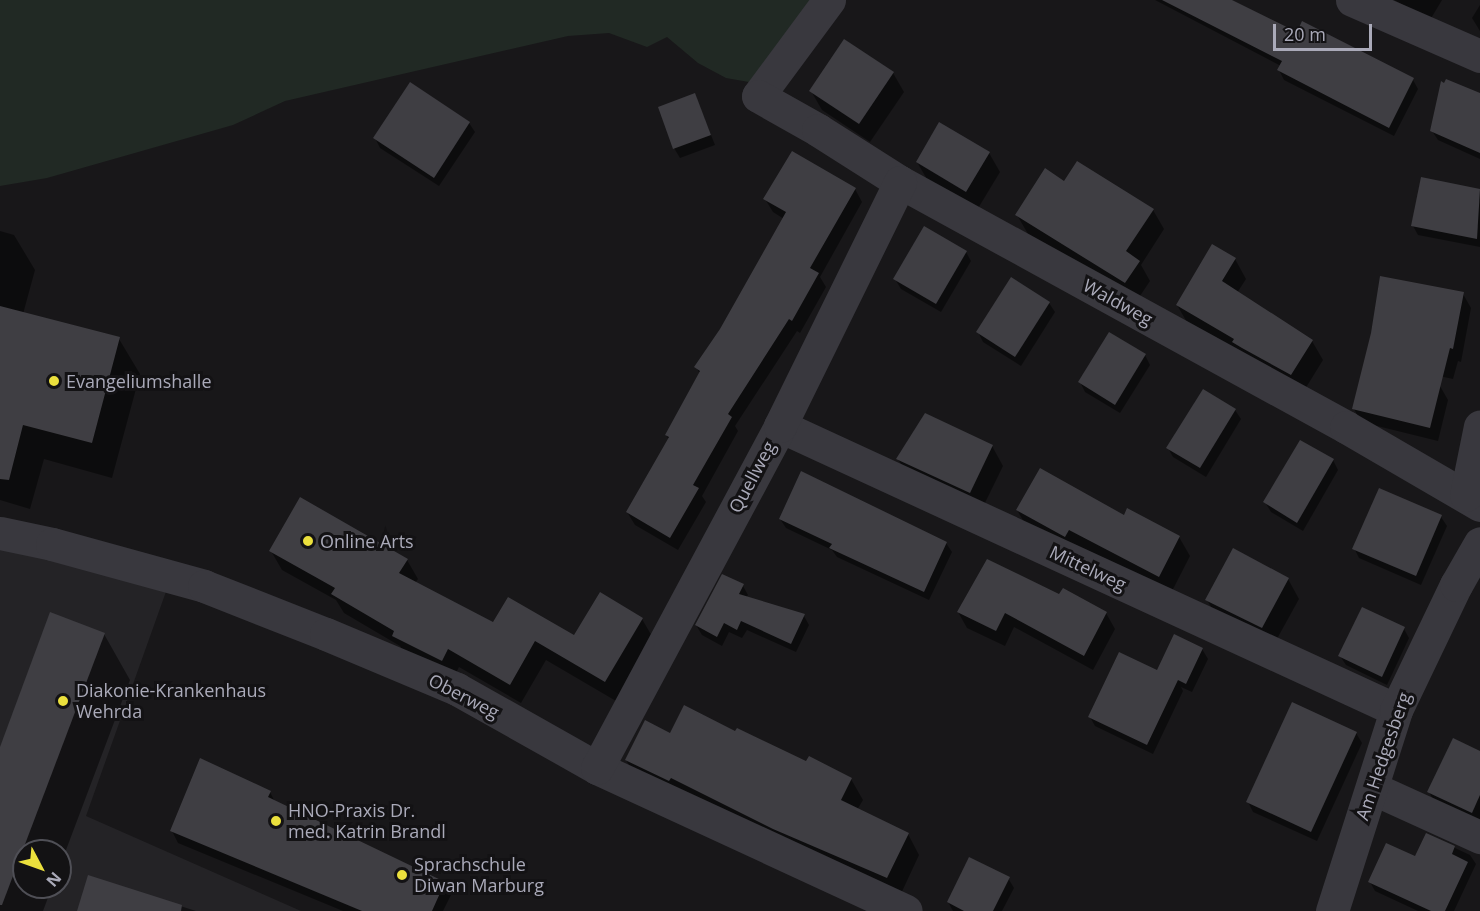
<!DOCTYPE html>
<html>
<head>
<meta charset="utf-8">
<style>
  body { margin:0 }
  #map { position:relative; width:1480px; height:911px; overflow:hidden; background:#181719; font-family:"Open Sans",sans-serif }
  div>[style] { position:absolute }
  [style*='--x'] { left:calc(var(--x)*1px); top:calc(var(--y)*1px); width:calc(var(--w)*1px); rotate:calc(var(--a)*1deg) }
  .built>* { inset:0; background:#242326 }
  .green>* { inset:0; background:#212924 }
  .shadow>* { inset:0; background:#0007 }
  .building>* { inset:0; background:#3f3e43 }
  .street>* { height:33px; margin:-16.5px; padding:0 16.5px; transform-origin:16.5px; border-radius:16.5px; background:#39383e }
  .dots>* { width:16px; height:16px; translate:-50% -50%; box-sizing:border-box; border:3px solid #131214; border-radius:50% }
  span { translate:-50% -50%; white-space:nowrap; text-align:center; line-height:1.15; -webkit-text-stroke:6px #131214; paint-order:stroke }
  .street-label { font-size:18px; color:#aaaab9 }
  .poi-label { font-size:18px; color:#aaaab9 }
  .left { translate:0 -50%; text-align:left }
  .north { position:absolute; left:12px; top:839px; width:60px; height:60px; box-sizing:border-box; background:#131214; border:2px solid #4f4f56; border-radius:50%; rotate:131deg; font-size:16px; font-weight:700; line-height:24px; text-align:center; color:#aaaab9 }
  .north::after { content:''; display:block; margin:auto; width:21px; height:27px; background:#ebe03d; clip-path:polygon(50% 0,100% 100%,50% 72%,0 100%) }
  .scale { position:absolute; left:1273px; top:24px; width:99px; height:27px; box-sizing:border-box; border:3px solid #aaaab9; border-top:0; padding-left:8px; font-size:18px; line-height:21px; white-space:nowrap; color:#aaaab9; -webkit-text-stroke:4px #131214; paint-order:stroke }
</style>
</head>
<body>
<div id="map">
  <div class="built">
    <i style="clip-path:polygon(evenodd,0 543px,168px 586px,86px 816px,301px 911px,0 911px,0 543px,24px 851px,60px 851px,60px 887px,24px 887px,24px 851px)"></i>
  </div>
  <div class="green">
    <i style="clip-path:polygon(0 0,819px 0,749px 82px,726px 78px,698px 63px,667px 37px,647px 47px,609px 33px,568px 36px,285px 101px,233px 125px,47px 178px,0 186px)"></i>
  </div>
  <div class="shadow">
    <i style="clip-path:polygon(1155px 0,1231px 0,1297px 34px,1413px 80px,1418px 89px,1394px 136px,1284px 80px,1279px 70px,1281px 66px)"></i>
    <i style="clip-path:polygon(1394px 0,1442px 0,1430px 20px)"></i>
    <i style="clip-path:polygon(1480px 5px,1480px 31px,1472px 18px)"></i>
    <i style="clip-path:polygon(893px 73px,904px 92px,870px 142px,822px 110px,811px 91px)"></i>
    <i style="clip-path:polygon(695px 95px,715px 145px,680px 158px,674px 148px)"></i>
    <i style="clip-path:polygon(1480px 95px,1480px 159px,1438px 140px,1432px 131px)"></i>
    <i style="clip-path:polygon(469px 123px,475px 132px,439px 186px,380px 148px,375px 138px)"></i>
    <i style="clip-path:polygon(989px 153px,1000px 172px,977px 210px,928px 181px,917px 162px)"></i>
    <i style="clip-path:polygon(1422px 179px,1480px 191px,1480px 247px,1418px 235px,1413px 226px)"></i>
    <i style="clip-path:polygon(1065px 183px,1153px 210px,1164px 229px,1141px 265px,1150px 281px,1136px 302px,1028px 234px,1017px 215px)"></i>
    <i style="clip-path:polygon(855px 189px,862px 202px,820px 277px,826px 287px,800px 333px,797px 331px,735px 426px,738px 431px,702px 496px,706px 502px,678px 550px,635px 525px,627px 512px,669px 440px,666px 435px,700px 374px,696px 367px,722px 330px,784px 219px,773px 212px,765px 199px)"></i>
    <i style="clip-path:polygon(0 231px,14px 235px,35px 270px,23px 314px,119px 339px,140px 374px,112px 478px,44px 459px,30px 509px,0 500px)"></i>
    <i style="clip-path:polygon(966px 252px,971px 261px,941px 312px,901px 289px,895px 279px)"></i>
    <i style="clip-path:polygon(1235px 259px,1246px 279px,1237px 293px,1312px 341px,1323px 360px,1302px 394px,1188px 324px,1177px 305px)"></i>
    <i style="clip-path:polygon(1463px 294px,1471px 308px,1461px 362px,1458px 361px,1453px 379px,1412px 370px,1440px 386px,1448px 400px,1438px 441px,1361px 422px,1354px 409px)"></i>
    <i style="clip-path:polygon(1049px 303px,1055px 312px,1021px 366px,983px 342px,978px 332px)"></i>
    <i style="clip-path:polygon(1145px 355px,1150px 365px,1120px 413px,1085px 392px,1080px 382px)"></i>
    <i style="clip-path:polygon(1235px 410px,1241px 419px,1206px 477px,1173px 457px,1168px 448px)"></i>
    <i style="clip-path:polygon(992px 446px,1003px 466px,981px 511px,909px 478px,898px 459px)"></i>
    <i style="clip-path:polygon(1333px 460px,1338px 470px,1303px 531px,1271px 512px,1265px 502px)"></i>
    <i style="clip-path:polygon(1380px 490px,1441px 517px,1447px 526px,1421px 585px,1359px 558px,1354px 548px)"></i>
    <i style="clip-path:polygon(1017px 510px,1124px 517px,1179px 537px,1190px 556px,1170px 595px,1028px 529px)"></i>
    <i style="clip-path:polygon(780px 519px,946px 543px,952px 552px,929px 600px,837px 557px,832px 550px,786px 528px)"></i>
    <i style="clip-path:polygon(271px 551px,407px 560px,418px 579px,415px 583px,494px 624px,574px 637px,642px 619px,653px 638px,616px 701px,546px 660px,521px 703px,459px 667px,453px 679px,405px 655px,400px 646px,344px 613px,336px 600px,282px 570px)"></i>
    <i style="clip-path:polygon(1288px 579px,1299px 599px,1273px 646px,1218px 619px,1207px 600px)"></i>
    <i style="clip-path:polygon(743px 586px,748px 595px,746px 598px,804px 616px,809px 625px,796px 652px,747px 630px,742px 638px,729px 632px,722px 646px,702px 635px,696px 625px)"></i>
    <i style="clip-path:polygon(1060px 596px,1106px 613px,1115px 629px,1093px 670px,1014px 627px,1005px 646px,967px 628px,958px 612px)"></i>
    <i style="clip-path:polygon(1404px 629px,1409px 638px,1387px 685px,1346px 665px,1340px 656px)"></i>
    <i style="clip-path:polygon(104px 634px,130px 680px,60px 866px,60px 851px,24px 851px,24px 887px,52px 887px,43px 911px,0 911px,0 751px)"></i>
    <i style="clip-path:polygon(1202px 649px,1208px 659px,1192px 692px,1181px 687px,1183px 691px,1153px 754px,1095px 726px,1090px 717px,1158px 672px)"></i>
    <i style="clip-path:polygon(736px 733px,851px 779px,863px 800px,857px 810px,908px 834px,919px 855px,899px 898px,638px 781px,626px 760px,671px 735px)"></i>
    <i style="clip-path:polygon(1356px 733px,1362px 743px,1317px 841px,1253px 812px,1248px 802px)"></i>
    <i style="clip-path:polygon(1480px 753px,1480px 829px,1440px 812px,1429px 792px)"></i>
    <i style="clip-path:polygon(270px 792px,275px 802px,444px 883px,451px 895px,443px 911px,343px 911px,178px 843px,172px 831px)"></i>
    <i style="clip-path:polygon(1427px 835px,1470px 855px,1476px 864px,1454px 911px,1418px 911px,1375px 891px,1370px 882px,1416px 858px)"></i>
    <i style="clip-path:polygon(89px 877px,196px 911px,78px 911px)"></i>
    <i style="clip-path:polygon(1008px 878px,1014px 888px,1002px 911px,953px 911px,948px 902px)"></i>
  </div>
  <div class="building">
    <i style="clip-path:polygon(1162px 0,1232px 0,1297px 32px,1302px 21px,1414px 78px,1389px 128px,1277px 70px,1282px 61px)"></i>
    <i style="clip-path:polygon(844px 39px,894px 72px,859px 124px,809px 91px)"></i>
    <i style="clip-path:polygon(1446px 79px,1480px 93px,1480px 153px,1430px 131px,1441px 81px,1444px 83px)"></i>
    <i style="clip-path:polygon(410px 82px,470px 122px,434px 178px,373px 138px)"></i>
    <i style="clip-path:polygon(695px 93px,711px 135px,673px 149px,658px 107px)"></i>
    <i style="clip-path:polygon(939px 122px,990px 152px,966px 192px,916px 162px)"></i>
    <i style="clip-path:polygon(792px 151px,856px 188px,810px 268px,819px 273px,792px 321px,789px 319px,728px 414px,732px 417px,693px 485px,699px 488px,670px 538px,626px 512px,669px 437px,665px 435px,700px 371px,694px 367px,720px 329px,786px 212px,763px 199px)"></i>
    <i style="clip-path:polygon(1077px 161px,1154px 209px,1126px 251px,1140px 261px,1125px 283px,1015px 215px,1045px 168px,1064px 181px)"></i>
    <i style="clip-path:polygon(1421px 177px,1480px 189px,1477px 239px,1411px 226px)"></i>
    <i style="clip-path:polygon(924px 226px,967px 251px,936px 304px,893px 279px)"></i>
    <i style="clip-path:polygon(1212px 244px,1236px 258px,1222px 281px,1313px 340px,1291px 375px,1242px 348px,1232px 342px,1234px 339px,1176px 305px)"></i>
    <i style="clip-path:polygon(1380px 276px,1464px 292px,1453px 349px,1450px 348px,1430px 428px,1352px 409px,1371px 333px)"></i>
    <i style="clip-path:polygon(1011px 277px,1050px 302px,1015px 357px,976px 332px)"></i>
    <i style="clip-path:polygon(0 306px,120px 337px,92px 443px,23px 425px,9px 480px,0 479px)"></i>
    <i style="clip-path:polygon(1109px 332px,1146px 354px,1115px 405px,1078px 382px)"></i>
    <i style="clip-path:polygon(1203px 389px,1236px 409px,1200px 468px,1166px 448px)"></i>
    <i style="clip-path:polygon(925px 413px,993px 445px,970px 493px,896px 459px)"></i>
    <i style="clip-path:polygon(1300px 440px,1334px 459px,1297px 523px,1263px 502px)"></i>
    <i style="clip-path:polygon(1040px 468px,1124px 515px,1127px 508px,1180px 536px,1159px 577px,1069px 530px,1065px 537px,1016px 510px)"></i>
    <i style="clip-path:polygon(801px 471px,947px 542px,924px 592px,829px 548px,832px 544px,779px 519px)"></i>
    <i style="clip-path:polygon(1379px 488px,1442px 515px,1416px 576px,1352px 549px)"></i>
    <i style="clip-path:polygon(300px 497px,408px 559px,399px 573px,493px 622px,508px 597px,574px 635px,600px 592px,643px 618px,605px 682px,535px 641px,510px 685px,448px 649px,442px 661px,392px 636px,394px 631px,331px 594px,335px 588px,269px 551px)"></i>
    <i style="clip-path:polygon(1233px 548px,1289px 578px,1262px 628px,1205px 600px)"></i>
    <i style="clip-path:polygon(987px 559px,1059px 594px,1063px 588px,1107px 612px,1084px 656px,1005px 613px,996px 631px,957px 612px)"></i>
    <i style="clip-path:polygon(722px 574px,744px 584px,739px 594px,805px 614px,791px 644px,741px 621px,737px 630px,724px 623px,717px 637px,695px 625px)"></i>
    <i style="clip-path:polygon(1362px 607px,1405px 627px,1382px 677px,1338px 656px)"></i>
    <i style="clip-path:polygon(50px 612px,105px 633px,2px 905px,0 905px,0 747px)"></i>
    <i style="clip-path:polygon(1174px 634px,1203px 648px,1186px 684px,1174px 678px,1178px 680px,1147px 745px,1088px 717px,1119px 652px,1157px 670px)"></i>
    <i style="clip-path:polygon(1292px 702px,1357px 732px,1311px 832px,1246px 802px)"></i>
    <i style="clip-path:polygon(684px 705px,735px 731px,737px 728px,806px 761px,809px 756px,852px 778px,841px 800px,909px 833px,887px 878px,773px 829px,671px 778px,669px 781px,625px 760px,645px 720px,670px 733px)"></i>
    <i style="clip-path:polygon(1453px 738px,1480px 751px,1480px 795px,1472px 813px,1427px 792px)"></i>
    <i style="clip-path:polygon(200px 758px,271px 791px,268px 797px,445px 882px,432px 911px,362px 911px,170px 831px)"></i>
    <i style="clip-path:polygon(1426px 833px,1455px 846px,1452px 854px,1468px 862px,1445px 911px,1431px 911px,1368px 882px,1386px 843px,1415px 856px)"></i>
    <i style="clip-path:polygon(969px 857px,1010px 877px,993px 911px,964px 911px,947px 902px)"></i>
    <i style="clip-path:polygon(88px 875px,182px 905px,181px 911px,77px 911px)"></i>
  </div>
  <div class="street">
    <i style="--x:829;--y:0;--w:119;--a:126.5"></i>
    <i style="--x:758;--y:96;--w:69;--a:29.5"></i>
    <i style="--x:818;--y:130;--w:97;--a:32.4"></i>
    <i style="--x:900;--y:182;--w:509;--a:28.78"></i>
    <i style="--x:1346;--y:427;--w:155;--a:30.2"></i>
    <i style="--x:1352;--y:0;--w:140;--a:23.6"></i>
    <i style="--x:780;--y:426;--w:678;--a:24.75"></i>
    <i style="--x:1466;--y:495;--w:70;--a:-78.5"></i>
    <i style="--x:0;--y:533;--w:53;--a:11.9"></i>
    <i style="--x:52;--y:544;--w:158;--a:15.4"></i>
    <i style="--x:204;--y:586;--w:131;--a:21.5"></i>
    <i style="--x:326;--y:634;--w:142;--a:22.8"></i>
    <i style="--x:457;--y:689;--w:161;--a:29.4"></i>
    <i style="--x:597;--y:768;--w:340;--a:24.8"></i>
    <i style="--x:597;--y:768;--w:388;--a:-61.8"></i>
    <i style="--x:780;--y:426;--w:272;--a:-63.8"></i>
    <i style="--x:1372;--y:788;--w:119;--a:24.4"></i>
    <i style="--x:1332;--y:911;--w:211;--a:-72.3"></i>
    <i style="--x:1396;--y:710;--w:139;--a:-64.4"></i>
    <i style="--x:1456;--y:585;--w:48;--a:-60.3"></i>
  </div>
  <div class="dots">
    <i style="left:54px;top:381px;background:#ebe03d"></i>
    <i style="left:308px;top:541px;background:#ebe03d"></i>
    <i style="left:63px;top:701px;background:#ebe03d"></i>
    <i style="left:276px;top:821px;background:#ebe03d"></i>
    <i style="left:402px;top:875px;background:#ebe03d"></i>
  </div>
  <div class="street-label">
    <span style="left:1118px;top:302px;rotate:29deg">Waldweg</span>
    <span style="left:752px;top:477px;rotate:-62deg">Quellweg</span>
    <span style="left:1088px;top:568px;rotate:25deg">Mittelweg</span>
    <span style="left:464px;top:696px;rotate:27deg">Oberweg</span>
    <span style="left:1383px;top:756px;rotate:-71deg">Am Hedgesberg</span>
  </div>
  <div class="poi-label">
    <span class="left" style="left:66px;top:381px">Evangeliumshalle</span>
    <span class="left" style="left:320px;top:541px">Online Arts</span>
    <span class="left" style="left:76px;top:701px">Diakonie-Krankenhaus<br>Wehrda</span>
    <span class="left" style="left:288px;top:821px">HNO-Praxis Dr.<br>med. Katrin Brandl</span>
    <span class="left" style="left:414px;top:875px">Sprachschule<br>Diwan Marburg</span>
  </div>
  <div class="north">N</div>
  <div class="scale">20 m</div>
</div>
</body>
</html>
